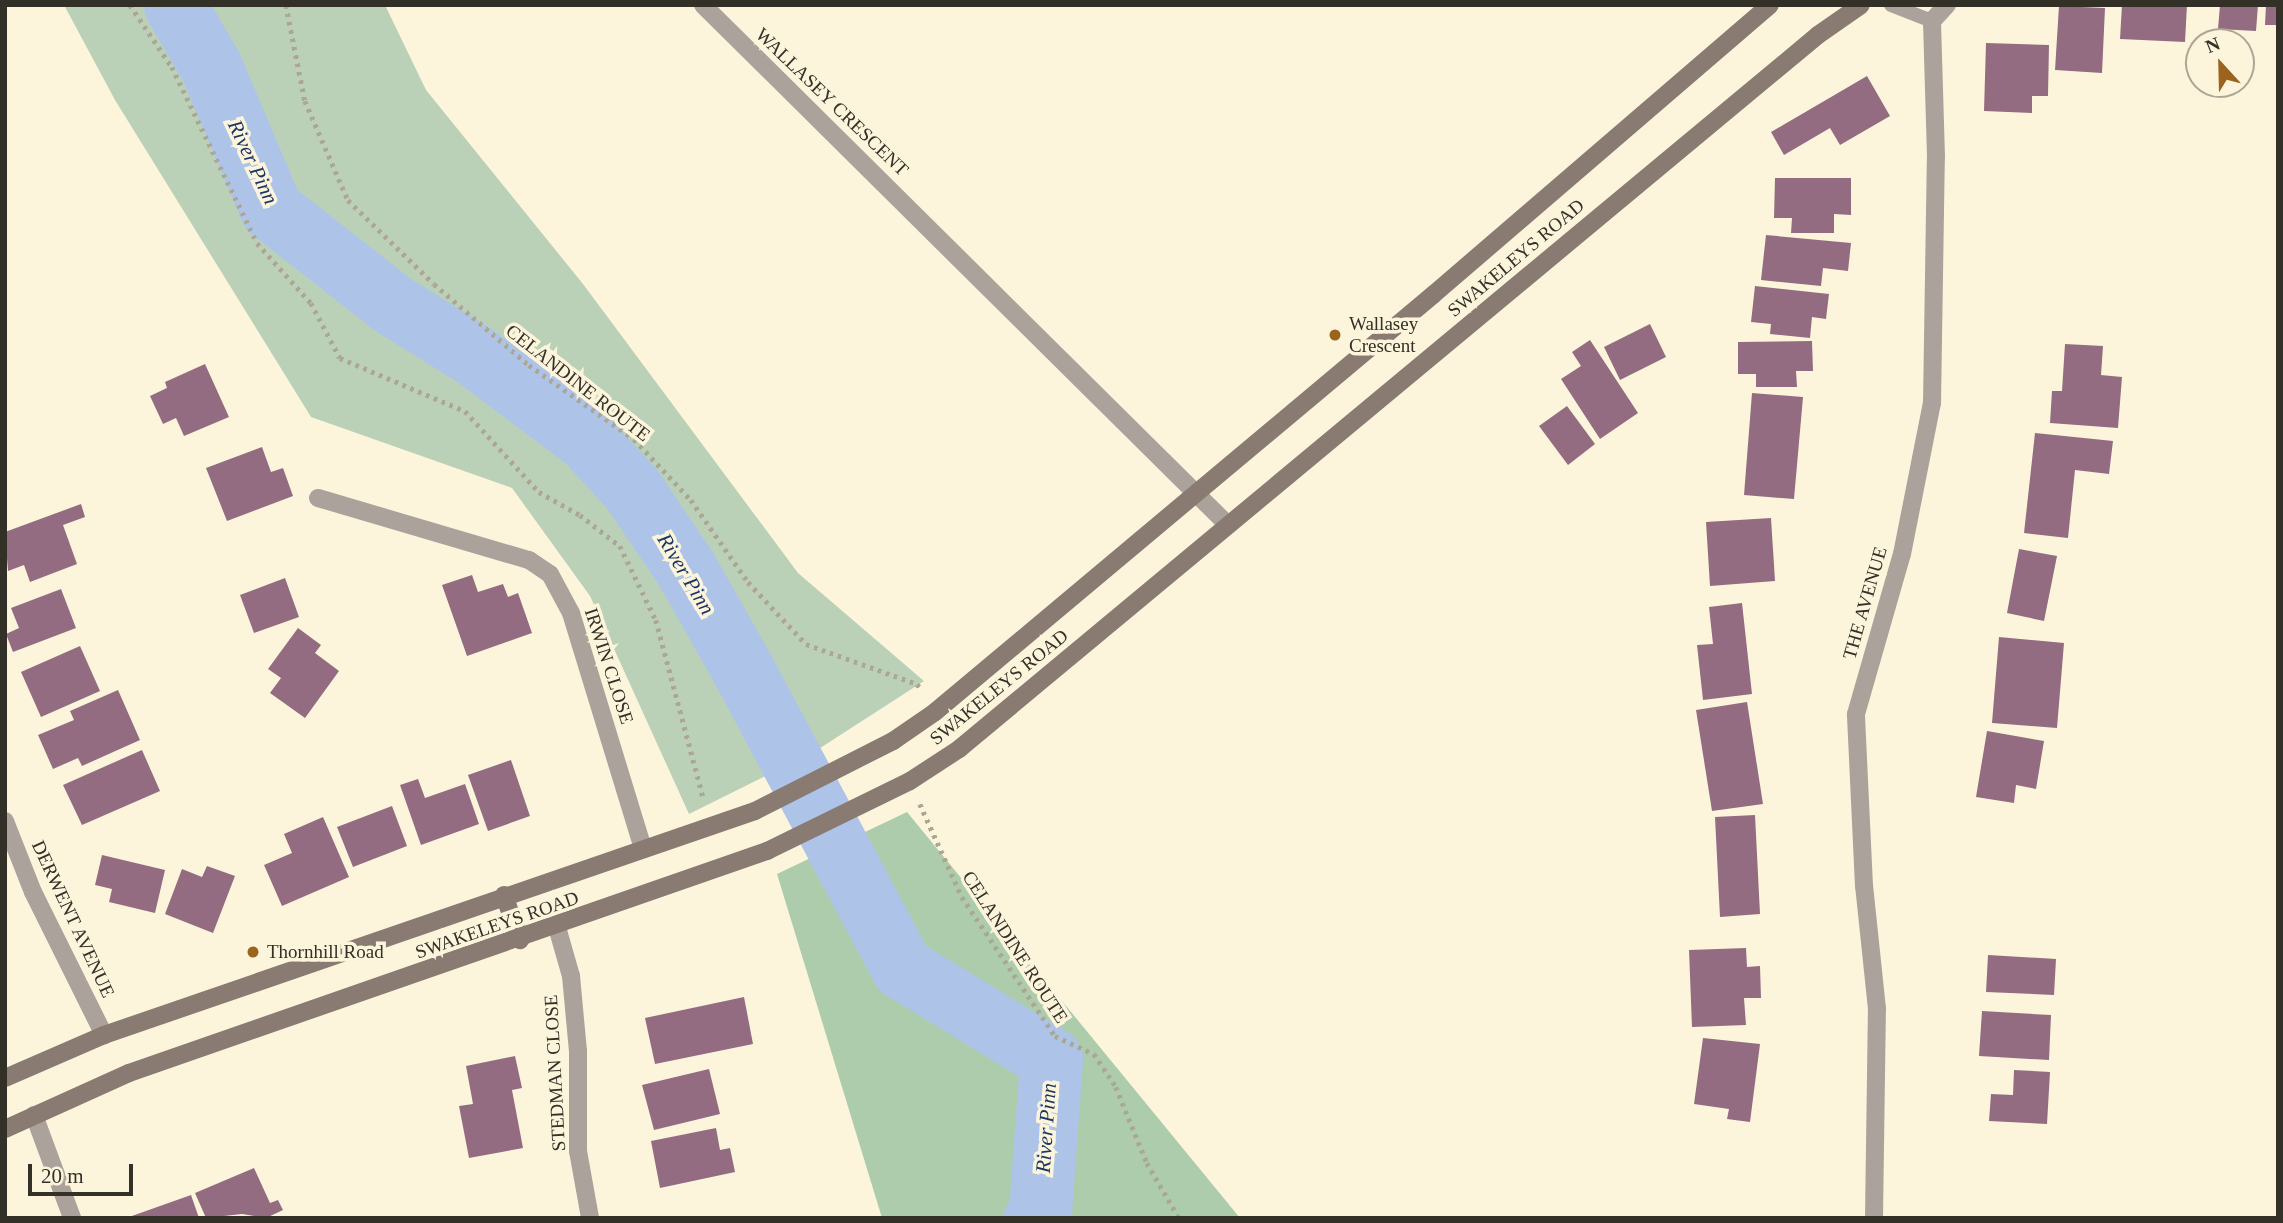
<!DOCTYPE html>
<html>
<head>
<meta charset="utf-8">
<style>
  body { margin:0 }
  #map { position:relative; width:2283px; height:1223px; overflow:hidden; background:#fcf5dc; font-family:"Times New Roman",serif }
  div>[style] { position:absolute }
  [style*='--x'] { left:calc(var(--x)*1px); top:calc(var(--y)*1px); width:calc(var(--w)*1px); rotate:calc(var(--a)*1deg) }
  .green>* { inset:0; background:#bad1b8 }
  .forest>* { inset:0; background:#acccab }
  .river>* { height:63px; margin:-31.5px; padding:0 31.5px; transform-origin:31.5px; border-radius:31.5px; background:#aec3e8 }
  .building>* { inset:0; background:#936c81 }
  .path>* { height:4.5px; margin-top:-2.25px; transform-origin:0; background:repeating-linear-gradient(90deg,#aca794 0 3.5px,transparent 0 8.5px) }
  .service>* { height:14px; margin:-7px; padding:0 7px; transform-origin:7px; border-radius:7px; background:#aca29c }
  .minor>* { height:18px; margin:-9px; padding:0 9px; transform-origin:9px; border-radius:9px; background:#aca29c }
  .secondary>* { height:18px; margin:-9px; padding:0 9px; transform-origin:9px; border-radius:9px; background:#897a72 }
  .dots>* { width:19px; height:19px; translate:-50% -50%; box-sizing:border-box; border:4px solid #fcf5dc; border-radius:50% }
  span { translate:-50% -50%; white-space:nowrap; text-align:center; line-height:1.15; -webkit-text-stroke:7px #fcf5dc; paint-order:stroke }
  .street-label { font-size:19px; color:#333027 }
  .poi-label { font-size:19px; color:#333027 }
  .left { translate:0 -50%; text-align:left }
  .water-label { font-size:21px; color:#1c3664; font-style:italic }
  .frame { position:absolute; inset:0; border:7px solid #333027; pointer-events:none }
  .north { position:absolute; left:2185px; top:28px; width:70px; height:70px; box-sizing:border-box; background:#fcf5dc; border:2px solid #aca694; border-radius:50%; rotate:338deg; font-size:19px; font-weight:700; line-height:28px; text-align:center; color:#333027 }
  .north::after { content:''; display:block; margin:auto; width:24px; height:32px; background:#9a641c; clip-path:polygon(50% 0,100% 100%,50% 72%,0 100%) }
  .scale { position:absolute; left:28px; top:1164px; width:105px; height:32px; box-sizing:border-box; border:4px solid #333027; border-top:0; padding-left:9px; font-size:21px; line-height:24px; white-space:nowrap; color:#333027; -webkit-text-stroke:5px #fcf5dc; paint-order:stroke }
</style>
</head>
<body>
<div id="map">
  <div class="green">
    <i style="clip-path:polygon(64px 5px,385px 5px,426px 90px,583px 284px,798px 573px,924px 681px,814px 752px,689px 814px,590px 596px,512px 488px,311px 417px,115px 100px)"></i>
  </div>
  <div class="forest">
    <i style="clip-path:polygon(907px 812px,1240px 1218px,882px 1218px,777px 874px)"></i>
  </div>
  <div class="river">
    <i style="--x:175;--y:5;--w:72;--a:59.9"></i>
    <i style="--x:211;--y:67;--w:154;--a:67.1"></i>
    <i style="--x:271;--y:209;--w:154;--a:38.1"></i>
    <i style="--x:392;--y:304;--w:97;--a:31.9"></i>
    <i style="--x:474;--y:355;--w:140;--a:36.9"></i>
    <i style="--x:586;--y:439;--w:68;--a:47.4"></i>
    <i style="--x:632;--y:489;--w:97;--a:56"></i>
    <i style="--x:686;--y:569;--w:114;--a:60.5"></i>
    <i style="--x:742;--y:668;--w:340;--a:61.9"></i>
    <i style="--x:902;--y:968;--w:175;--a:31.4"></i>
    <i style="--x:1051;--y:1059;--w:152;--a:94.1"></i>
    <i style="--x:1040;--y:1211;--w:9;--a:126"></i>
  </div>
  <div class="building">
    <i style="clip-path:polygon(2122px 5px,2187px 5px,2185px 42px,2120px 39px)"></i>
    <i style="clip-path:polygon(2220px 5px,2258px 5px,2256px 31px,2218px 29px)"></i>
    <i style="clip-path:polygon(2266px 5px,2278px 5px,2278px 25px,2265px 25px)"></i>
    <i style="clip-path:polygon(2059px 6px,2105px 8px,2102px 73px,2055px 70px)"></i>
    <i style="clip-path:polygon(1986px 43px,2049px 45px,2048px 96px,2032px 96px,2032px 113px,1984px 111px)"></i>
    <i style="clip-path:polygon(1867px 76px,1890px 116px,1840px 145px,1830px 128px,1784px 155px,1771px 132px)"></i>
    <i style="clip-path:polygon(1775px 178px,1851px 178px,1851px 215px,1834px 214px,1834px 233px,1791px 233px,1792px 218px,1774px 218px)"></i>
    <i style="clip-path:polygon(1766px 235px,1851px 243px,1848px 271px,1823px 268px,1821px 286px,1761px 280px)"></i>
    <i style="clip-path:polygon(1755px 286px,1829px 294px,1826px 319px,1812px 317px,1810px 338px,1770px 334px,1771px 324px,1751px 322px)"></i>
    <i style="clip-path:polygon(1650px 324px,1666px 357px,1620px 380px,1604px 347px)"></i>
    <i style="clip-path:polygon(1590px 340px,1638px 413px,1600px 439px,1561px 379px,1581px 366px,1572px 352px)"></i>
    <i style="clip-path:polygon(1812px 341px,1813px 371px,1796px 371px,1797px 387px,1756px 387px,1756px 374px,1738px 374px,1738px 342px)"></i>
    <i style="clip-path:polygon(2065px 344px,2103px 346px,2101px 375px,2122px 377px,2118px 428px,2050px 423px,2052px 391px,2062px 391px)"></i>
    <i style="clip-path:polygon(205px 364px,229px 417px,184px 436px,176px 418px,163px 424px,150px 396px,167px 388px,165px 382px)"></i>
    <i style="clip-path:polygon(1752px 393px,1803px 397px,1794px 499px,1744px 495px)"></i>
    <i style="clip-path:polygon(1567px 406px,1595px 444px,1568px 465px,1539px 426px)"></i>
    <i style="clip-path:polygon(2035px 433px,2113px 441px,2109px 474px,2075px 470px,2068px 538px,2024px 533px)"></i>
    <i style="clip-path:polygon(262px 447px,271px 472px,283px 468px,293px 496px,227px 521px,206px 468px)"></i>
    <i style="clip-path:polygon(81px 504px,85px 517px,63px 525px,77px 564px,30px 582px,24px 565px,8px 571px,5px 532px)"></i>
    <i style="clip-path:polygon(1771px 518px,1775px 581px,1710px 586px,1706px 522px)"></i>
    <i style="clip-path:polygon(2019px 549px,2057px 556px,2044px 621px,2007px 613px)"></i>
    <i style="clip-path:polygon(472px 575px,478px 592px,503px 584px,508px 597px,518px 593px,532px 633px,467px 656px,442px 585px)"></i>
    <i style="clip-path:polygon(285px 578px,299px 617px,254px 633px,240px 595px)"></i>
    <i style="clip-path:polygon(61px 589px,76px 628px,13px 652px,6px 634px,19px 628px,11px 608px)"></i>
    <i style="clip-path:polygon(1742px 603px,1752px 694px,1703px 700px,1697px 645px,1713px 644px,1709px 607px)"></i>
    <i style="clip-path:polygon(298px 628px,321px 645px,315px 653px,339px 671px,305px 718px,270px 693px,281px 678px,268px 669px)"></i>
    <i style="clip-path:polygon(1999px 637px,2064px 643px,2057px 728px,1992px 723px)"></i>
    <i style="clip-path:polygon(80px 646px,100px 691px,41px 717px,21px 672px)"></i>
    <i style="clip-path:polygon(118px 690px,140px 740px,82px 766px,78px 758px,53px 769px,38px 735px,74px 720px,70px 711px)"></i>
    <i style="clip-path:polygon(1747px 702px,1763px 804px,1712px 811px,1696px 710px)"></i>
    <i style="clip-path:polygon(1987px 731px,2044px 741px,2036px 789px,2016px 785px,2014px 803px,1976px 797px)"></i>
    <i style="clip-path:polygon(142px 750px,160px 791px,82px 825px,63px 785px)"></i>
    <i style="clip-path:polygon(511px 760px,530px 816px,488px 831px,468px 775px)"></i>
    <i style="clip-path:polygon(418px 779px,425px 798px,465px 784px,479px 824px,421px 845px,400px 785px)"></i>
    <i style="clip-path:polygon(392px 806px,407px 846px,353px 867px,337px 827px)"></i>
    <i style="clip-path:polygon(1755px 815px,1760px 914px,1720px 917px,1715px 817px)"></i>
    <i style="clip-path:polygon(323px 817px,349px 877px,282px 906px,264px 865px,292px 853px,284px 834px)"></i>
    <i style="clip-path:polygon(102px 855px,165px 870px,155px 913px,109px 902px,112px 889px,95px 885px)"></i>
    <i style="clip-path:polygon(207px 866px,235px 876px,213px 933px,165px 914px,182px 869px,202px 877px)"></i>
    <i style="clip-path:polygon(1746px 948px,1747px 967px,1760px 966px,1761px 998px,1744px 998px,1746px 1025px,1692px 1027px,1689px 950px)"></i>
    <i style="clip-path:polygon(1988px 955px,2056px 959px,2054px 995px,1986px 992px)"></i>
    <i style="clip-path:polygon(744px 997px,753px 1044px,655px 1064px,645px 1018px)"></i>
    <i style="clip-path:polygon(1982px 1011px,2051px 1015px,2049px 1060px,1979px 1056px)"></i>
    <i style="clip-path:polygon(1703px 1038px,1760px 1044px,1750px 1122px,1727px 1119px,1729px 1109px,1694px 1104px)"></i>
    <i style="clip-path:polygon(515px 1056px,522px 1088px,512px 1090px,523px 1148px,469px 1158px,459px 1106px,473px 1104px,466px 1066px)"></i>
    <i style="clip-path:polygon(709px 1069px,720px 1114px,654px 1130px,642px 1085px)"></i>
    <i style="clip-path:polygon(2014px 1070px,2050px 1072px,2047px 1124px,1989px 1121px,1991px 1094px,2013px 1095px)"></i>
    <i style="clip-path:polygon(716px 1128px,720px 1150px,730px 1148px,735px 1172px,660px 1188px,651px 1141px)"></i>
    <i style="clip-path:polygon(254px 1168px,270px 1203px,278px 1200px,283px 1210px,266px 1218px,242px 1214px,206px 1218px,195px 1193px)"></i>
    <i style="clip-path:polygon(191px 1195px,199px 1218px,130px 1218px,129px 1217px)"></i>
  </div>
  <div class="path">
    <i style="--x:130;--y:5;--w:75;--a:55.9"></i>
    <i style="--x:172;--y:67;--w:195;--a:64.2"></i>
    <i style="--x:257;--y:243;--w:81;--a:48"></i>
    <i style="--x:311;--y:303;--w:62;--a:62.2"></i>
    <i style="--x:340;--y:358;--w:136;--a:23"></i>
    <i style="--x:465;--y:411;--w:110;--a:47.6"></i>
    <i style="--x:539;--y:492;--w:47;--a:29.3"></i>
    <i style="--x:580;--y:515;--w:51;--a:37.8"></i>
    <i style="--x:620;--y:546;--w:82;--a:64.1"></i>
    <i style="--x:656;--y:620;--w:186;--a:75.1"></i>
    <i style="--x:286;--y:5;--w:98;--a:78.8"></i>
    <i style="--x:305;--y:101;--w:108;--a:66.5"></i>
    <i style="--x:348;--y:200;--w:120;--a:44.3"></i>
    <i style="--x:434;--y:284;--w:125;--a:40.5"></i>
    <i style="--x:529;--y:365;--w:128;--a:35.2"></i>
    <i style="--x:634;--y:439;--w:83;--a:46.9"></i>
    <i style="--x:691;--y:500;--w:100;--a:55.2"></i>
    <i style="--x:748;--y:582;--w:85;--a:46.9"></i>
    <i style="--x:806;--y:644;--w:118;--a:19.8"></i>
    <i style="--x:917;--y:684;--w:6;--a:51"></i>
    <i style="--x:920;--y:804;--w:102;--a:65.7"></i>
    <i style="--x:962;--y:897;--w:167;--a:56.2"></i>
    <i style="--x:1055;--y:1036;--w:43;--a:24.8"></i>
    <i style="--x:1094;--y:1054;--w:40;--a:56"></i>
    <i style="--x:1116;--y:1087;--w:82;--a:67.8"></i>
    <i style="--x:1147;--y:1163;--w:64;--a:59.8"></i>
  </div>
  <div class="service">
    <i style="--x:1891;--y:5;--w:44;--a:21.3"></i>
  </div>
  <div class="minor">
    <i style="--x:703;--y:5;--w:739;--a:44.73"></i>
    <i style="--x:318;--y:498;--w:220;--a:16.4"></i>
    <i style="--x:529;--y:560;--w:25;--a:34"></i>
    <i style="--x:550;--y:574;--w:44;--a:61.7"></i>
    <i style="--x:571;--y:613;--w:246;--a:73"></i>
    <i style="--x:5;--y:821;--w:76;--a:68.5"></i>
    <i style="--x:33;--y:892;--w:160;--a:63.6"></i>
    <i style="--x:557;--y:927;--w:51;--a:74.1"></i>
    <i style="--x:571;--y:976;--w:75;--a:84.7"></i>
    <i style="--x:578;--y:1051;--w:100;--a:90"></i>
    <i style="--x:578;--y:1151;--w:68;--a:79.8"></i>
    <i style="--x:34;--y:1115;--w:110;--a:69.7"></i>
    <i style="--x:1874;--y:1218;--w:209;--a:-89.2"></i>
    <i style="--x:1877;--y:1009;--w:124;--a:-96"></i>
    <i style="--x:1864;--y:886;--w:172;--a:-92.7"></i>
    <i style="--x:1856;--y:714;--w:166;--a:-74"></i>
    <i style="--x:1902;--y:554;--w:154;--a:-78.8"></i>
    <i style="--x:1932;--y:403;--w:246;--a:-89.1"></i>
    <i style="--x:1936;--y:157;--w:136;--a:-91.7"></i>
    <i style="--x:1932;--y:21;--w:22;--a:-47"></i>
  </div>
  <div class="secondary">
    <i style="--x:504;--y:895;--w:48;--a:70.4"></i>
    <i style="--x:5;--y:1078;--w:108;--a:-23.5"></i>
    <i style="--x:104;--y:1035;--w:688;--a:-18.99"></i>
    <i style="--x:755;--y:811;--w:155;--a:-26.9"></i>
    <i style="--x:893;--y:741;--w:51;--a:-34.6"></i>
    <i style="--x:935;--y:712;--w:651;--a:-39.95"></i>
    <i style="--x:1434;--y:294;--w:443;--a:-40.7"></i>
    <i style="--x:5;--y:1129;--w:136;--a:-24.3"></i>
    <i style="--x:129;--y:1073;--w:676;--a:-19.19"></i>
    <i style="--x:767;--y:851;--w:159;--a:-26.1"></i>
    <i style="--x:910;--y:781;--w:59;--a:-33.1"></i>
    <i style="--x:959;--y:749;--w:1117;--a:-39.73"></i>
    <i style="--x:1818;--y:35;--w:52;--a:-34.9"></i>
  </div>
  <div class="dots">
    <i style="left:1335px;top:335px;background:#9a641c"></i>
    <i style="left:253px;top:952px;background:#9a641c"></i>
  </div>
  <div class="street-label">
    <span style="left:832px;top:102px;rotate:44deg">WALLASEY CRESCENT</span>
    <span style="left:1516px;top:258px;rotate:-40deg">SWAKELEYS ROAD</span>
    <span style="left:578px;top:383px;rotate:38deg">CELANDINE ROUTE</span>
    <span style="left:1865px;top:603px;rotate:-74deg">THE AVENUE</span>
    <span style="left:609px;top:666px;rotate:72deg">IRWIN CLOSE</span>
    <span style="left:999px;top:687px;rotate:-39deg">SWAKELEYS ROAD</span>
    <span style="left:73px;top:919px;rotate:65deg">DERWENT AVENUE</span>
    <span style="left:497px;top:925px;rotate:-19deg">SWAKELEYS ROAD</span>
    <span style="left:1015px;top:947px;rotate:57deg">CELANDINE ROUTE</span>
    <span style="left:555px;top:1073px;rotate:-93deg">STEDMAN CLOSE</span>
  </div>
  <div class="poi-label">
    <span class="left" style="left:1349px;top:335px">Wallasey<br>Crescent</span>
    <span class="left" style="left:267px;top:952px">Thornhill Road</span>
  </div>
  <div class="water-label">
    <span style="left:253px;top:162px;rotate:65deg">River Pinn</span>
    <span style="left:686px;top:574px;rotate:59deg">River Pinn</span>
    <span style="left:1046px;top:1128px;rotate:-86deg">River Pinn</span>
  </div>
  <div class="frame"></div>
  <div class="north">N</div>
  <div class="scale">20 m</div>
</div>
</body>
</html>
